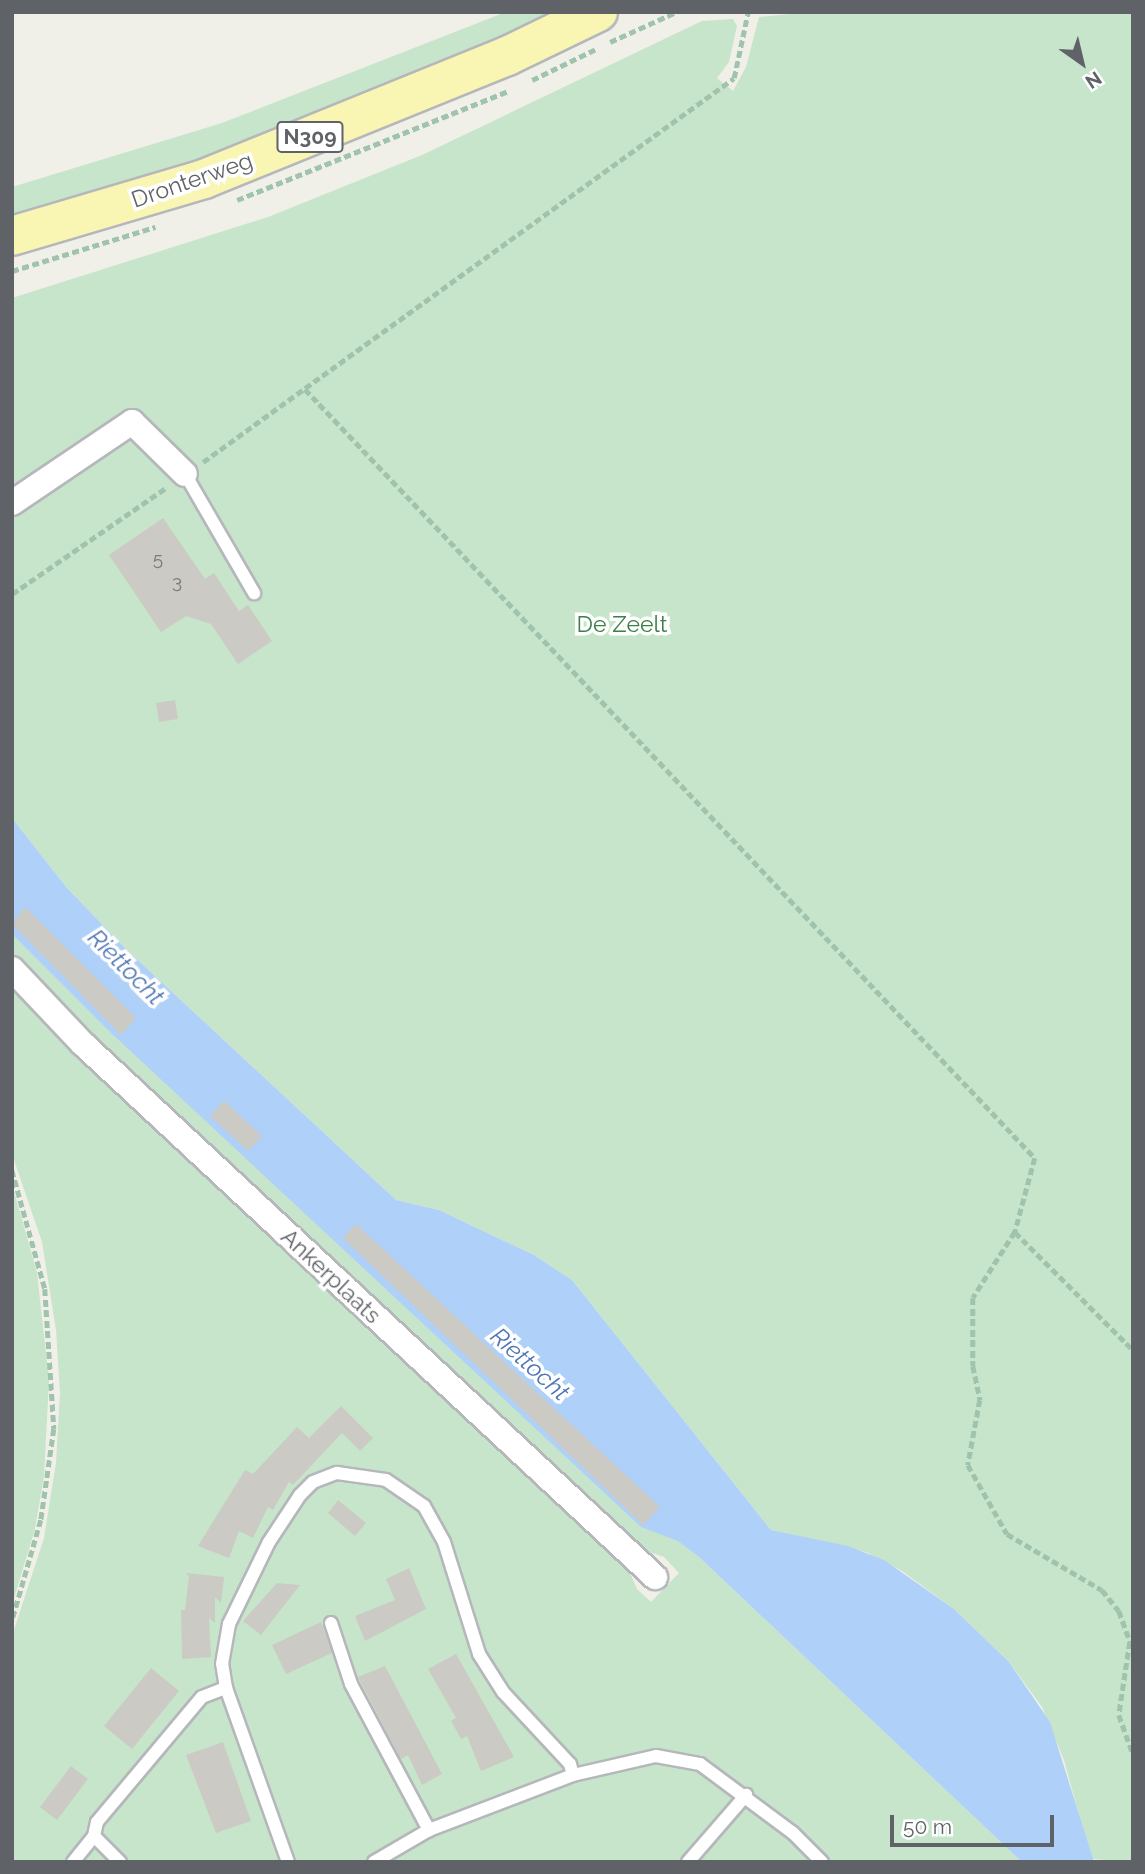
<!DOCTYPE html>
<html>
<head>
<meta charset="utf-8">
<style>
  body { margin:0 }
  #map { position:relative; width:1145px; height:1874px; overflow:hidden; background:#f0efe8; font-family:Raleway,sans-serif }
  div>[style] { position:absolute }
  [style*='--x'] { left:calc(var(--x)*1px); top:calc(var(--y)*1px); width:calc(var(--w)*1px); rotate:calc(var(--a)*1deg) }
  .green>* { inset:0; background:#c7e5ca }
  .water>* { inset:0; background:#afd1f9 }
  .building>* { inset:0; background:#cccac4 }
  .path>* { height:4.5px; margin-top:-2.25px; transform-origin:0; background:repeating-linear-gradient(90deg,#9fc3ad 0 7px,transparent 0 10.5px) }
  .roads { filter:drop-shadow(2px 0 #b5b7bb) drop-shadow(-2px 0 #b5b7bb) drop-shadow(0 2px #b5b7bb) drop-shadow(0 -2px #b5b7bb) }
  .service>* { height:12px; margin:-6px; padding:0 6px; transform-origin:6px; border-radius:6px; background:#fff }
  .minor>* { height:24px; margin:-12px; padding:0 12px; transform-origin:12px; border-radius:12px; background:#fff }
  .primary>* { height:38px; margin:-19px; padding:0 19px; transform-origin:19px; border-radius:19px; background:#f9f5b3 }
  span { translate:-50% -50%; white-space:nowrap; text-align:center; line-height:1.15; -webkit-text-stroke:7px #fff; paint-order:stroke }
  .number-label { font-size:19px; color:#7a7c7e }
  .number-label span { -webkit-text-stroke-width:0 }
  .shield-label span { padding:2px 5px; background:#fff; border:2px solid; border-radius:5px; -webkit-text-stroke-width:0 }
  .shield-label { font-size:21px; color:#5f6267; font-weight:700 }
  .street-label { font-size:23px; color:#5f6267 }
  .park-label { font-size:23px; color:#3c8145 }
  .water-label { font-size:24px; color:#4f76b3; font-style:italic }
  .frame { position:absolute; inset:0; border:14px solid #5f6267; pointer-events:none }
  .north { position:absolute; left:1047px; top:28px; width:70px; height:70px; -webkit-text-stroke:5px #fff; paint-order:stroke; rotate:146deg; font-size:19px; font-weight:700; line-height:28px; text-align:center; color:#5f6267 }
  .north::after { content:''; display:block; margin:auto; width:24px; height:32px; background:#5f6267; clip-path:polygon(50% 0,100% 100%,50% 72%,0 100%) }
  .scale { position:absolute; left:890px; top:1815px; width:164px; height:32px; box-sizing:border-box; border:4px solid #5f6267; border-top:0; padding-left:9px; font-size:21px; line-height:24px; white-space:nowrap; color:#5f6267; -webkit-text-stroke:5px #fff; paint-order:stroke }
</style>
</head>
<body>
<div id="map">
  <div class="green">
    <i style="clip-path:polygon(506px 12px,570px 12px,343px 114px,12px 223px,12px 187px,222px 123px)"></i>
    <i style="clip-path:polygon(812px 12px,1133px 12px,1133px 1862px,1091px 1859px,1064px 1760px,1042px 1707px,1009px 1662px,954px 1609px,902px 1571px,866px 1552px,771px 1530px,572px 1280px,534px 1255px,439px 1210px,396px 1200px,128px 951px,67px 888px,12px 818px,12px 298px,268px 217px,422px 155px,702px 21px,733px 19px,737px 26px,729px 62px,717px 78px,733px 91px,746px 67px,759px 17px)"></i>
    <i style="clip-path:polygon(12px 934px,493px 1388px,699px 1557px,1022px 1862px,12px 1862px,12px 1636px,44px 1538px,56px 1463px,60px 1392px,56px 1330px,42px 1242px,12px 1154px,12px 983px,626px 1564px,637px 1589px,651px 1602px,679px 1573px,664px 1557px,632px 1546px,12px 960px)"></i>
    <i style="clip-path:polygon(12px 1184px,37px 1273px,49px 1380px,44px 1476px,35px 1529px,12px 1605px)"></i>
  </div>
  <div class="water">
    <i style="clip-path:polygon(12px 818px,67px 888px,128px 951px,396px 1200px,439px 1210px,534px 1255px,572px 1280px,771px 1530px,848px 1546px,884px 1560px,954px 1609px,1009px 1662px,1050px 1722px,1094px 1862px,1022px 1862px,699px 1557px,678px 1541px,641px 1527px,109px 1031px,12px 934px)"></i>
  </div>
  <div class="building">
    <i style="clip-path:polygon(163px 518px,205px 579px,214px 573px,239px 611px,248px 605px,272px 641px,238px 664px,211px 624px,186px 616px,161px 632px,109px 555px)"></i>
    <i style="clip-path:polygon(175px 700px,178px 719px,159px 722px,156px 703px)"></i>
    <i style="clip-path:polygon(25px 907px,136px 1018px,121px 1035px,12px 924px)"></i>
    <i style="clip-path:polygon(224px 1101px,262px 1136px,248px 1151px,210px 1116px)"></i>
    <i style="clip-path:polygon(356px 1224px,660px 1507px,643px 1525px,343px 1238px)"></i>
    <i style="clip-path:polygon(341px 1406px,373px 1438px,360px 1451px,342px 1433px,293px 1485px,289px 1482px,273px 1510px,268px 1507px,253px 1538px,239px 1531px,229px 1558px,198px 1546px,245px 1470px,253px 1474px,297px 1427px,309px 1438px)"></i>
    <i style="clip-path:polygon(338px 1500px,366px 1523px,355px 1536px,328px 1513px)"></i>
    <i style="clip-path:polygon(409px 1568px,426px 1609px,365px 1641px,355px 1616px,395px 1600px,386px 1579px)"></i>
    <i style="clip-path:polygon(186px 1573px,224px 1577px,221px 1603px,215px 1597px,215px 1623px,209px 1618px,211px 1657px,182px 1659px,181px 1610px,185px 1610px,189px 1576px)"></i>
    <i style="clip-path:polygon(277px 1583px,300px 1585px,261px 1635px,243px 1621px)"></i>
    <i style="clip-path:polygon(321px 1622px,332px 1653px,286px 1674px,272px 1645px)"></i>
    <i style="clip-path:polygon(456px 1654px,514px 1757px,481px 1771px,467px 1736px,461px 1739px,451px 1721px,456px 1718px,428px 1669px)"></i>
    <i style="clip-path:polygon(385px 1666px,442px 1774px,422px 1785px,408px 1755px,401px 1759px,358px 1677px)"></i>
    <i style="clip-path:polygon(151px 1668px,179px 1691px,132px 1749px,104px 1726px)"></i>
    <i style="clip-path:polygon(223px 1742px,251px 1821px,216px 1833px,186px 1755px)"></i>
    <i style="clip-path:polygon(71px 1766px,88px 1779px,57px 1820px,40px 1807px)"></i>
  </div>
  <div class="path">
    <i style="--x:610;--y:42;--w:72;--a:-24.4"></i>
    <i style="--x:532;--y:80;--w:71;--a:-25.8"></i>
    <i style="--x:237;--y:200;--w:292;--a:-21.9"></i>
    <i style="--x:12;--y:271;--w:150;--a:-17.1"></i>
    <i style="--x:305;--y:389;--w:1060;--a:46.49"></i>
    <i style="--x:1035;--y:1158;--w:77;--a:105.1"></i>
    <i style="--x:1015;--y:1232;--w:78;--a:122.5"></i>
    <i style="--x:973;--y:1298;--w:68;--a:90"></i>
    <i style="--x:973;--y:1366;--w:35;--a:78"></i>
    <i style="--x:980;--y:1400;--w:66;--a:100.5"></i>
    <i style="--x:968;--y:1465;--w:79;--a:60.5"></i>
    <i style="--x:1007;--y:1534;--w:110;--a:30.5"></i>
    <i style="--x:1102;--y:1590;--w:27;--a:51"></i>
    <i style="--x:1119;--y:1611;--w:33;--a:70"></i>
    <i style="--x:1130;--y:1642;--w:74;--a:98.6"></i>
    <i style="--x:1119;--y:1715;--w:41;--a:70.3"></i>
    <i style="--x:203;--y:462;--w:655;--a:-35.87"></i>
    <i style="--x:734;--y:78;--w:67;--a:-78"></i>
    <i style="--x:12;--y:594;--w:188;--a:-34.6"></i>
    <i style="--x:12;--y:1170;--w:123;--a:74.5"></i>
    <i style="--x:45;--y:1289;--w:140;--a:86.3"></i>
    <i style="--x:54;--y:1429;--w:92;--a:98.1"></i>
    <i style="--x:41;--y:1520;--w:105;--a:106"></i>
    <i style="--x:1015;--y:1232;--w:167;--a:45"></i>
    <i style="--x:1131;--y:1862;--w:3;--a:-45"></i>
  </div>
  <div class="roads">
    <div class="service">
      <i style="--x:185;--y:474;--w:138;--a:59.9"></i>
      <i style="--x:331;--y:1623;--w:64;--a:71.8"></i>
      <i style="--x:351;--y:1684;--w:166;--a:61.9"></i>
      <i style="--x:94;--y:1836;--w:14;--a:-78"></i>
      <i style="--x:97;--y:1822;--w:163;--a:-50"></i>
      <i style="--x:202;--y:1697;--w:26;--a:-21"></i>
      <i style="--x:73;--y:1862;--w:33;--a:-51"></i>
      <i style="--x:94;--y:1836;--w:37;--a:45"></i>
      <i style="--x:288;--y:1862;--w:185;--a:-109.6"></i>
      <i style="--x:226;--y:1688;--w:24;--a:-99"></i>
      <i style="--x:222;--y:1664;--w:41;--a:-80.1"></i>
      <i style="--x:229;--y:1624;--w:91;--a:-64"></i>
      <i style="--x:269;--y:1542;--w:56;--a:-56.6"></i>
      <i style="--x:300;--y:1495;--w:18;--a:-45"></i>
      <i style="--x:313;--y:1482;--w:26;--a:-21"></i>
      <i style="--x:337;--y:1473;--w:49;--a:8.1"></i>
      <i style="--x:386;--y:1480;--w:46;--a:34.4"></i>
      <i style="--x:424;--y:1506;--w:41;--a:60.9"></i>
      <i style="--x:444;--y:1542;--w:117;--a:72.6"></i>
      <i style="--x:479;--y:1654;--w:45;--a:57.7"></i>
      <i style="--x:503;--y:1692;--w:98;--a:47.1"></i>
      <i style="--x:570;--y:1764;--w:11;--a:75"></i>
      <i style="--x:573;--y:1775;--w:85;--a:-12.9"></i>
      <i style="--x:656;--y:1756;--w:45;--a:10.3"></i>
      <i style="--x:700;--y:1764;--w:116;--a:36.6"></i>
      <i style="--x:793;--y:1833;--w:41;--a:45"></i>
      <i style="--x:374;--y:1862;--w:64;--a:-30.2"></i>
      <i style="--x:429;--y:1830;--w:154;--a:-20.9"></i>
      <i style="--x:688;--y:1862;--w:89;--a:-49.1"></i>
    </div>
    <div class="minor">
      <i style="--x:12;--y:503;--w:145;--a:-34"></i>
      <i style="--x:132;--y:422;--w:74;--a:44.5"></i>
      <i style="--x:12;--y:969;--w:103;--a:46.6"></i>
      <i style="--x:83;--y:1044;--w:782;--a:42.98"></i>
    </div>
    <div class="primary">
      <i style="--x:12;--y:236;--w:200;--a:-16.5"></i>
      <i style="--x:204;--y:179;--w:327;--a:-22.1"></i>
      <i style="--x:507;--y:56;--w:101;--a:-25.8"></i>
    </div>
  </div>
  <div class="number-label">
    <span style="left:158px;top:559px">5</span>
    <span style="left:177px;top:582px">3</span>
  </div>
  <div class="shield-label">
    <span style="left:310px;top:137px">N309</span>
  </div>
  <div class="street-label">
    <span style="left:192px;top:180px;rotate:-19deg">Dronterweg</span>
    <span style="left:331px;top:1276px;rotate:43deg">Ankerplaats</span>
  </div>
  <div class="park-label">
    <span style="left:622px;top:624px">De Zeelt</span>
  </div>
  <div class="water-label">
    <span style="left:126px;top:967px;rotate:45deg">Riettocht</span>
    <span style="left:530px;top:1364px;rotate:42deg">Riettocht</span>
  </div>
  <div class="frame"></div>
  <div class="north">N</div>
  <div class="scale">50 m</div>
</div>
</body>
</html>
